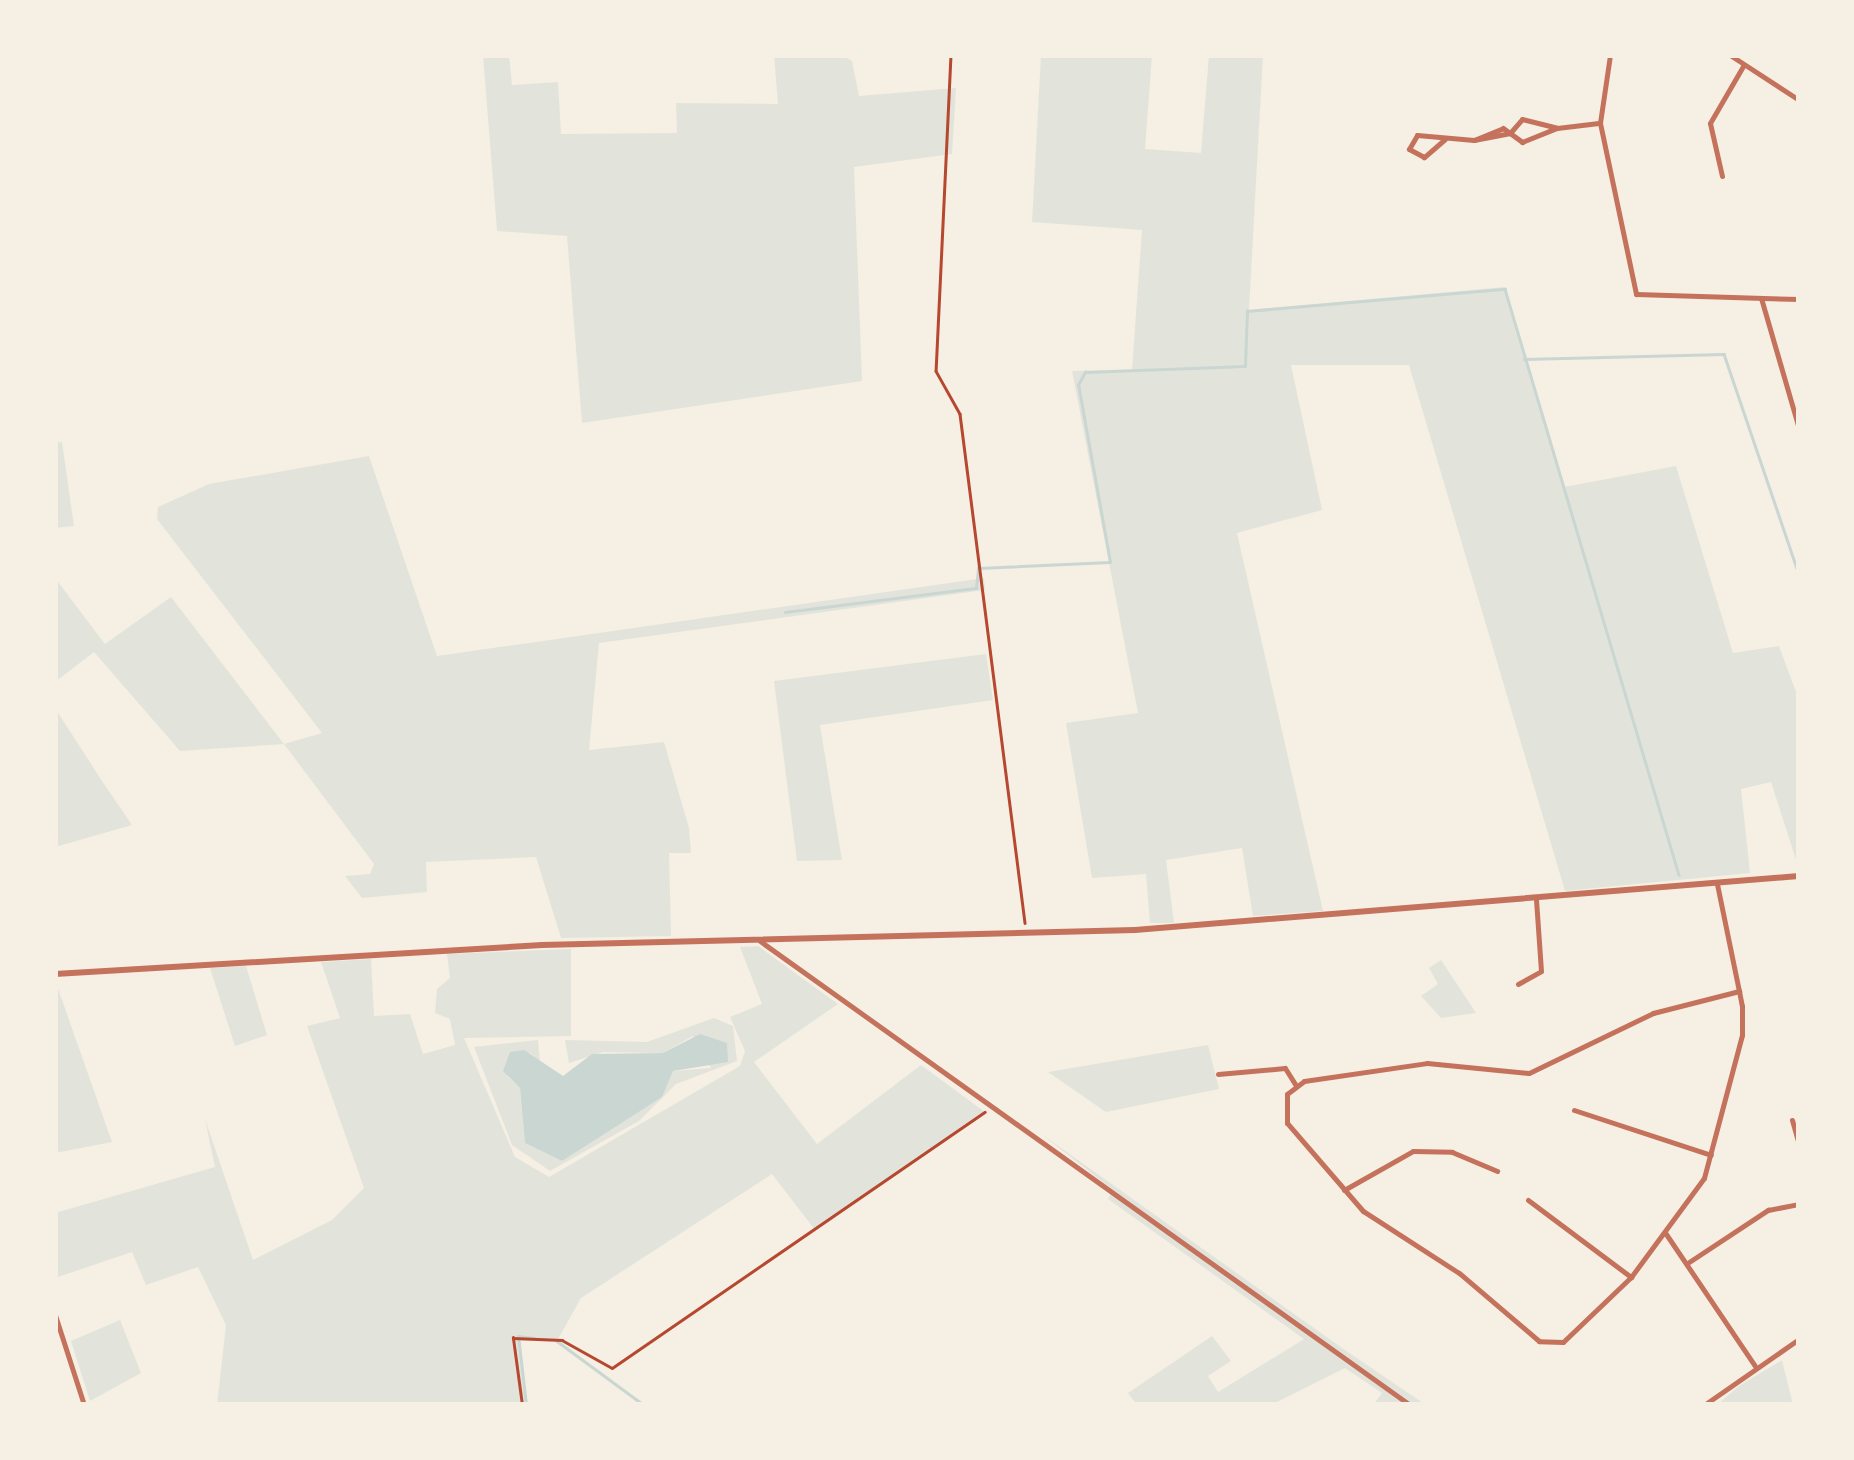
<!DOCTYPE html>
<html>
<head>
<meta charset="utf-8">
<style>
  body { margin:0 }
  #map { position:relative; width:1854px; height:1460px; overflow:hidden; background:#f6efe4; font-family:"Asap Condensed",sans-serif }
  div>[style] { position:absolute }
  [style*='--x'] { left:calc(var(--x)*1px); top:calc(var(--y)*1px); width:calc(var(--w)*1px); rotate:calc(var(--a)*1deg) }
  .green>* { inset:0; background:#e2e4dc }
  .water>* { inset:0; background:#c9d6d2 }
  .stream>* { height:2.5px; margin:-1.25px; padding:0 1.25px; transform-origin:1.25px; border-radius:1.25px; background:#c9d6d2 }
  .path>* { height:2.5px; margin:-1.25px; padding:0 1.25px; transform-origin:1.25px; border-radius:1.25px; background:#b5482f }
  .minor>* { height:5px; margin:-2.5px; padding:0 2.5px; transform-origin:2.5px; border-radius:2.5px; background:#c5725c }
  .tertiary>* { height:6px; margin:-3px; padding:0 3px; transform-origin:3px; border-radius:3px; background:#c5725c }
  span { translate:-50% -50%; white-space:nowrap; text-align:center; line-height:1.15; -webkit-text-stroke:10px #f6efe4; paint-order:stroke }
  .frame { position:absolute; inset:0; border:58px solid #f6efe4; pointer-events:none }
</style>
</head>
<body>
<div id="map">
  <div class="green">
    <i style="clip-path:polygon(483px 55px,509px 55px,512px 85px,558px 82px,561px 134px,677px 133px,676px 103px,778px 104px,774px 55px,841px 55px,852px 61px,859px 96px,956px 88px,952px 154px,854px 167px,862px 381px,582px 423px,567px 236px,497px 231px)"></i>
    <i style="clip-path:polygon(1041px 55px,1152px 55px,1145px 149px,1201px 153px,1209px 55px,1263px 55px,1249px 310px,1505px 287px,1564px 487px,1676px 466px,1733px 653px,1779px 646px,1799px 700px,1799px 869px,1771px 782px,1741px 789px,1750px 873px,1565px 891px,1409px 365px,1291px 365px,1322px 510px,1237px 533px,1323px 911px,1253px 916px,1242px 848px,1166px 860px,1174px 923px,1150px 923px,1146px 874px,1092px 878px,1066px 723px,1138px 713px,1072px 371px,1132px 370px,1142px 230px,1032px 222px)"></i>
    <i style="clip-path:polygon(62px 442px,74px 526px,55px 528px,55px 443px)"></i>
    <i style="clip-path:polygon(369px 456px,437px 656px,984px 578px,985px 590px,599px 643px,589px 750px,664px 742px,689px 828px,691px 853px,669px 853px,671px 936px,561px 938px,536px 857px,426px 862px,427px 892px,362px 898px,345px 876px,370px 874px,374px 864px,284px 744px,180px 751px,94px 652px,55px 682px,55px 578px,105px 644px,171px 597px,284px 744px,322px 733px,157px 519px,158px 507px,209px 484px)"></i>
    <i style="clip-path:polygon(986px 654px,993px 700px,820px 725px,842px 860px,797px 861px,774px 681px)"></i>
    <i style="clip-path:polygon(55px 708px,102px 781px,132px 825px,55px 847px)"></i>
    <i style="clip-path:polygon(758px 946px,838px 1004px,754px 1062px,817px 1144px,921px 1065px,985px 1112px,815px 1230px,772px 1174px,581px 1298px,557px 1341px,518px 1337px,527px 1405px,217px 1405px,226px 1325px,198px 1267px,146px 1285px,132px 1252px,55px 1278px,55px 1213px,215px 1167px,205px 1119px,253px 1260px,332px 1220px,364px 1188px,307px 1026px,340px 1018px,321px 962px,371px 959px,374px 1016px,410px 1014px,423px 1054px,455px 1045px,450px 1019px,435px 1013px,437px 989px,450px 978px,447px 954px,571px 949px,571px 1036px,464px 1038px,515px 1157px,549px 1177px,740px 1066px,745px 1051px,730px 1017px,762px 1004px,740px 947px)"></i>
    <i style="clip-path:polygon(1441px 960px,1453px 978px,1476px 1013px,1441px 1018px,1421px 996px,1438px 984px,1429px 968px)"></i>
    <i style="clip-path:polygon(246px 966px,267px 1035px,235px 1046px,210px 968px)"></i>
    <i style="clip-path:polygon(55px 980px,112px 1142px,55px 1153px)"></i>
    <i style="clip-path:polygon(714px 1018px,733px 1026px,737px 1061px,676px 1084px,639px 1121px,550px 1171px,512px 1145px,474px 1047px,538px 1040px,540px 1063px,530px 1053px,507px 1076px,520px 1088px,525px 1143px,562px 1161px,655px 1100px,673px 1071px,711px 1068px,693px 1036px,663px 1053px,603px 1052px,569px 1063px,565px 1040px,647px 1042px)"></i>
    <i style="clip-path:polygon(1208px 1045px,1219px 1089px,1106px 1112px,1048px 1072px)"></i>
    <i style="clip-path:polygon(1040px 1133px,1342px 1348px,1426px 1405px,1373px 1405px,1382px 1393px,1345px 1368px,1271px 1405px,1137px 1405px,1128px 1393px,1212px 1336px,1231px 1361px,1208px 1376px,1218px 1392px,1304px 1339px,1108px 1199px,1113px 1190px)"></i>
    <i style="clip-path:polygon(120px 1320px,141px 1373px,90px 1401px,71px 1341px)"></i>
    <i style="clip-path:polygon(1782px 1360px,1793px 1405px,1717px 1405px,1739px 1386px)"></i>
  </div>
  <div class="water">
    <i style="clip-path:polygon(700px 1034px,727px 1043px,728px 1062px,673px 1071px,662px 1097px,562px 1161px,525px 1143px,520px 1088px,503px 1071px,510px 1052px,524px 1050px,563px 1076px,592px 1054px,663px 1053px)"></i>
  </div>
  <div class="stream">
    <i style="--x:1524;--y:359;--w:200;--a:-1.4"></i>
    <i style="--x:1724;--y:354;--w:232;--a:71.2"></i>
    <i style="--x:785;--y:612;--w:193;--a:-7.2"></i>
    <i style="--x:976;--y:588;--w:20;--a:-84"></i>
    <i style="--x:978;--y:568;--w:132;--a:-2.6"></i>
    <i style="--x:1110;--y:562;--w:180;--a:-100.2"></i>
    <i style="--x:1078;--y:385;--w:15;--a:-62"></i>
    <i style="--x:1085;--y:372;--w:160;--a:-2.1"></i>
    <i style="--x:1245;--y:366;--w:55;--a:-87.9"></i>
    <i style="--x:1247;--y:311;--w:259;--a:-4.9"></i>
    <i style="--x:1505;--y:289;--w:611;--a:73.46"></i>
    <i style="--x:557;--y:1341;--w:108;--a:36.3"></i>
    <i style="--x:526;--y:1405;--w:69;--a:-96.6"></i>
    <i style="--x:518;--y:1336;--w:16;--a:7"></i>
  </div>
  <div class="path">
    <i style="--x:951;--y:55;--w:316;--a:92.7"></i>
    <i style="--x:936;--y:371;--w:49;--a:60.8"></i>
    <i style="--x:960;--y:414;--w:513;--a:82.72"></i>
    <i style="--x:522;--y:1405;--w:68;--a:-97.7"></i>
    <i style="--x:513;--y:1338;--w:49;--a:2.3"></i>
    <i style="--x:562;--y:1340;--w:57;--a:29.2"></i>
    <i style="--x:612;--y:1368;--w:452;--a:-34.5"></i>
  </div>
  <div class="minor">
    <i style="--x:1610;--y:55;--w:69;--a:98.4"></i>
    <i style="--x:1600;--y:123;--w:175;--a:78.1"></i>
    <i style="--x:1636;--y:294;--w:163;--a:1.8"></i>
    <i style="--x:1730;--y:55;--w:82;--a:33.1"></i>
    <i style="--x:1445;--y:139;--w:28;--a:139"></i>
    <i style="--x:1424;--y:157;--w:17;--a:-152"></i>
    <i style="--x:1409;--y:149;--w:16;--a:-60"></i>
    <i style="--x:1417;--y:135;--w:57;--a:5"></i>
    <i style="--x:1474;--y:140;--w:37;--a:-11"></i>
    <i style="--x:1510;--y:133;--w:18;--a:-49"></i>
    <i style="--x:1522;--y:119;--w:36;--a:14"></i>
    <i style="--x:1557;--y:128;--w:42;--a:-6.8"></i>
    <i style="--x:1474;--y:140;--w:31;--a:-22"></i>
    <i style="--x:1503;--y:128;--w:24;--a:36"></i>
    <i style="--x:1522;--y:142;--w:37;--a:-22"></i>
    <i style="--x:1722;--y:176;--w:54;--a:-102.8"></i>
    <i style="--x:1710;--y:123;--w:66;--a:-59.9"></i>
    <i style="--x:1761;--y:298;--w:136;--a:73.8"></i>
    <i style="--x:1717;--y:884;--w:109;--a:78.4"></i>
    <i style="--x:1739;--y:991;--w:15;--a:79"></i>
    <i style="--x:1742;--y:1006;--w:29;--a:90"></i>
    <i style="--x:1742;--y:1035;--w:148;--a:104.9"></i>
    <i style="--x:1704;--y:1178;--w:123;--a:126.4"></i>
    <i style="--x:1631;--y:1277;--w:94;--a:136.3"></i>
    <i style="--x:1563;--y:1342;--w:24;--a:-178"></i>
    <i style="--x:1539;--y:1341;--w:105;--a:-139.6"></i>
    <i style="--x:1459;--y:1273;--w:114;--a:-147.1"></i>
    <i style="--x:1363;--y:1211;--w:116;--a:-130.8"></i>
    <i style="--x:1287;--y:1123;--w:29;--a:-90"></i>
    <i style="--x:1287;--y:1094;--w:21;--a:-37"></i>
    <i style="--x:1304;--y:1081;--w:124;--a:-8.3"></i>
    <i style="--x:1427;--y:1063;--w:102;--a:5.6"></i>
    <i style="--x:1529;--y:1073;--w:138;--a:-25.8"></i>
    <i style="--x:1653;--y:1013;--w:89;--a:-14.3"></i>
    <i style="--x:760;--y:941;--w:799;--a:35.52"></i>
    <i style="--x:1518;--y:984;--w:26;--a:-29"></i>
    <i style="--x:1541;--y:971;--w:72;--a:-94"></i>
    <i style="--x:1218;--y:1074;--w:67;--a:-5.1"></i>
    <i style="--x:1285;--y:1068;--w:19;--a:58"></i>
    <i style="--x:1574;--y:1110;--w:144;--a:18.2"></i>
    <i style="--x:1792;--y:1120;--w:26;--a:74"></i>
    <i style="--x:1344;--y:1190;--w:79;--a:-29.5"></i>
    <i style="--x:1413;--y:1151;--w:39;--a:1"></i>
    <i style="--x:1452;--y:1152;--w:49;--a:22.9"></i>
    <i style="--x:1528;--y:1200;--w:129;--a:36.8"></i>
    <i style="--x:1666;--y:1234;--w:159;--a:56"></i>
    <i style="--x:1689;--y:1262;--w:95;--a:-33.4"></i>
    <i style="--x:1768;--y:1210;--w:32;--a:-11"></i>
    <i style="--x:55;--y:1315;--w:95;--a:72.1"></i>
    <i style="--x:1704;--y:1405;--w:116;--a:-34.8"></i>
  </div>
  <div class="tertiary">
    <i style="--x:55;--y:974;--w:488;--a:-3.4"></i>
    <i style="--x:542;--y:945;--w:593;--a:-1.45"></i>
    <i style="--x:1135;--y:930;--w:666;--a:-4.65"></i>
  </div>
  <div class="frame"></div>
</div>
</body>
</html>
